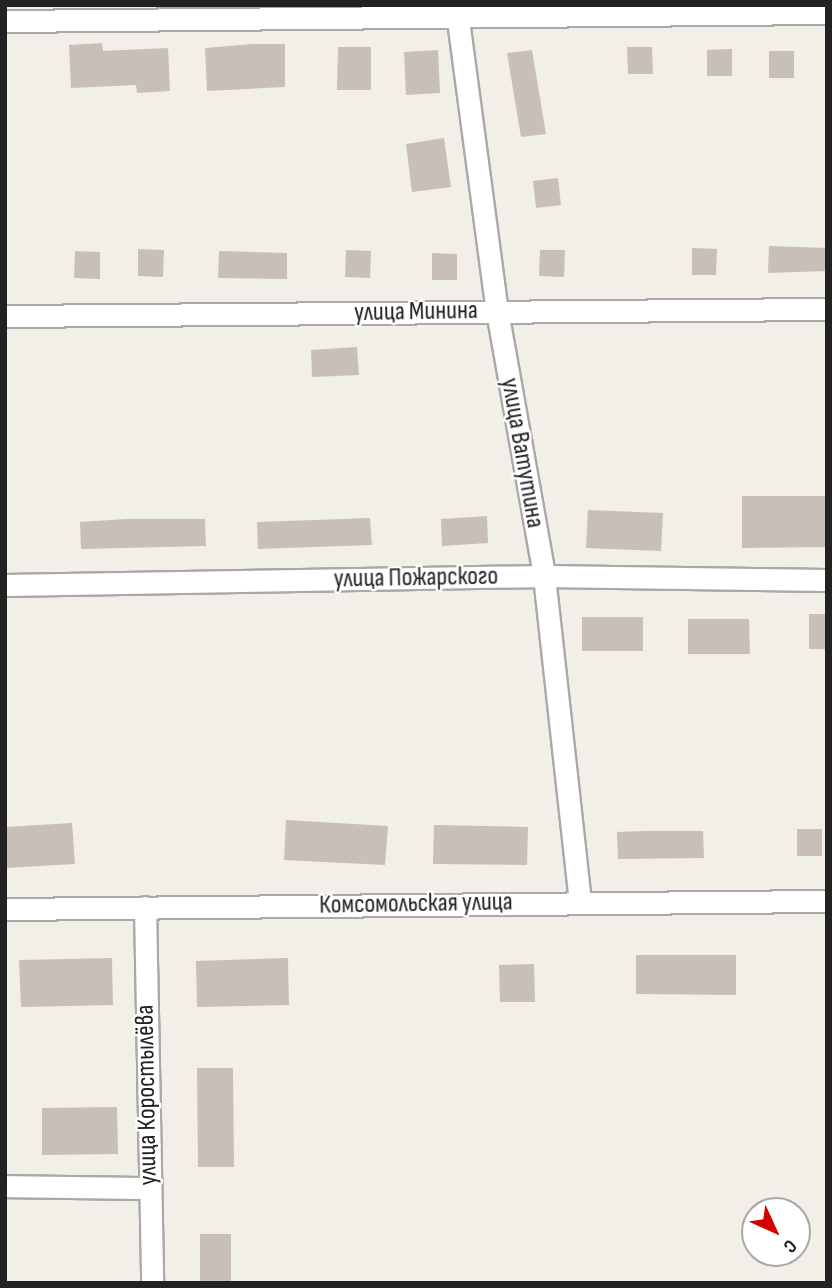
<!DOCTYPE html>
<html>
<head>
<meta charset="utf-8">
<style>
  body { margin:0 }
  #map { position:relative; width:832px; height:1288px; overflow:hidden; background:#f2efe9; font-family:"Sofia Sans Condensed",sans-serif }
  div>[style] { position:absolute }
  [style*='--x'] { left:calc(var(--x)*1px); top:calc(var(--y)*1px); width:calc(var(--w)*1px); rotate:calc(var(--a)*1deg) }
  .building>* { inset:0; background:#c7bfb8 }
  .roads { filter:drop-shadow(2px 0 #a9a9a9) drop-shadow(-2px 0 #a9a9a9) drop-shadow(0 2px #a9a9a9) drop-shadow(0 -2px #a9a9a9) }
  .minor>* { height:21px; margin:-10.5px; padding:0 10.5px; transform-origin:10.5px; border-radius:10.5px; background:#fff }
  span { translate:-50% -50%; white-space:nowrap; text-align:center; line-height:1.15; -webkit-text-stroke:5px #fff; paint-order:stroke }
  .street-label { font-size:26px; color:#222 }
  .frame { position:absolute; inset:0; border:7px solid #222; pointer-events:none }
  .north { position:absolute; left:741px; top:1197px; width:70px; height:70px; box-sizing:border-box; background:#fff; border:2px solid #a7a7a7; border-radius:50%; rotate:135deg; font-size:19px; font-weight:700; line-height:28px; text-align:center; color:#222 }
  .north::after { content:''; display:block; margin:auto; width:24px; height:32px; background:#d40000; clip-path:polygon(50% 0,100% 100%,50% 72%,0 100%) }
</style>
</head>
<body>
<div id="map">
  <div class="building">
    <i style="clip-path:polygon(102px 43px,103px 51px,168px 48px,170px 91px,137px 93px,136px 85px,71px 88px,69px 45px)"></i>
    <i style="clip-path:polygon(252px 44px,285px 44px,285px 87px,207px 91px,205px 48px)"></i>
    <i style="clip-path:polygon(338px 47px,371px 47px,371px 90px,337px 90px)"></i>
    <i style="clip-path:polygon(627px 47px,652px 47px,653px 74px,628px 74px)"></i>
    <i style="clip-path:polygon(732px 49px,732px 76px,707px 76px,707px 50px)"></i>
    <i style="clip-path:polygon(438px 50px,440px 93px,406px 95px,404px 52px)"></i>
    <i style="clip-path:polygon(532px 50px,546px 134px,521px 137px,507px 53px)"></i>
    <i style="clip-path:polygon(769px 51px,794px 51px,794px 78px,769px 78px)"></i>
    <i style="clip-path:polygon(444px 138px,451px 187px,412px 192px,406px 144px)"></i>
    <i style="clip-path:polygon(558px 178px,561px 205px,536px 208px,533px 181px)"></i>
    <i style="clip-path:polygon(769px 246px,827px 248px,827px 271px,768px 273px)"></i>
    <i style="clip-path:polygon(692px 248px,717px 249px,716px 275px,692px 275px)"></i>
    <i style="clip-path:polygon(138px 249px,164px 250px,163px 277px,138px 276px)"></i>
    <i style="clip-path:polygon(346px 250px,371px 251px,370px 278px,345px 277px)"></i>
    <i style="clip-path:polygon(540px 250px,565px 250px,564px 277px,539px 276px)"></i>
    <i style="clip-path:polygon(75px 251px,100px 252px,100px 279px,74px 278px)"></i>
    <i style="clip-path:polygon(219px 251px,287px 253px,287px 279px,218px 278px)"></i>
    <i style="clip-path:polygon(432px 253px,457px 254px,457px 280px,432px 280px)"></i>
    <i style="clip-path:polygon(357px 347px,359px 375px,312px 377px,311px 350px)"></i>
    <i style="clip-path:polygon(742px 496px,827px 496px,827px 547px,742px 548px)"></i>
    <i style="clip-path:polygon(588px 510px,663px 513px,661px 551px,586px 548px)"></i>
    <i style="clip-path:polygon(487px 516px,488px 543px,442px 546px,441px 519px)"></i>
    <i style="clip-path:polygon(370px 518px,372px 545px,258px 549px,257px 522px)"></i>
    <i style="clip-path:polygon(126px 519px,205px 519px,206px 546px,81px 549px,80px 522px)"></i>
    <i style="clip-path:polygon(809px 614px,827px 614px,827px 649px,809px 649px)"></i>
    <i style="clip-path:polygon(582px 617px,643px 617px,643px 651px,582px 651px)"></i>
    <i style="clip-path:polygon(688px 619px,749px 619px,750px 654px,688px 654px)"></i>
    <i style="clip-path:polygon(286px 820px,388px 826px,385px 865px,284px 860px)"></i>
    <i style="clip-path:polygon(72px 823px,75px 864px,5px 868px,5px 827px)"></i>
    <i style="clip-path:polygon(434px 825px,528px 827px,527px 865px,433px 864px)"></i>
    <i style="clip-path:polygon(797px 829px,822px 829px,822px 856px,797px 856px)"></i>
    <i style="clip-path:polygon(643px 831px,703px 831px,704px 858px,618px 859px,617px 832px)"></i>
    <i style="clip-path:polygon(636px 955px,736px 955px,736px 995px,636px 994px)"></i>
    <i style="clip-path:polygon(112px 958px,113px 1005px,21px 1007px,19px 960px)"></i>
    <i style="clip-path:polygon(288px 958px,289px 1005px,197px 1007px,196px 961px)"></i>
    <i style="clip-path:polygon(534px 964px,535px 1002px,500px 1002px,499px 965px)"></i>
    <i style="clip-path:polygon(197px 1068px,233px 1068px,234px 1167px,198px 1167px)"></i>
    <i style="clip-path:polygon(117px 1107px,118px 1154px,42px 1155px,42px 1108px)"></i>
    <i style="clip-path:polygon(200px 1234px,231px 1234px,231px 1283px,200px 1283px)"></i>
  </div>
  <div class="roads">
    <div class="minor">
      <i style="--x:456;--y:5;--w:309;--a:82.4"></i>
      <i style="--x:497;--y:311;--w:269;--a:79.9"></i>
      <i style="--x:544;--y:576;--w:328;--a:83.7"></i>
      <i style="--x:5;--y:21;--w:822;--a:-0.56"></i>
      <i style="--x:5;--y:316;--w:822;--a:-0.49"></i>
      <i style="--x:5;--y:585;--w:539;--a:-0.96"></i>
      <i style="--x:544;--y:576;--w:283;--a:0.8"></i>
      <i style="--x:145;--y:907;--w:376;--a:88.9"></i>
      <i style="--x:5;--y:909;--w:822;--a:-0.56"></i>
      <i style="--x:5;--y:1186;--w:143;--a:0.8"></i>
    </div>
  </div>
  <div class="street-label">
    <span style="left:416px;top:312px;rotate:-1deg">улица Минина</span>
    <span style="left:522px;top:453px;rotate:80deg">улица Ватутина</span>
    <span style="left:416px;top:578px;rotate:-1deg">улица Пожарского</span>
    <span style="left:416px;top:904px;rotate:-1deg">Комсомольская улица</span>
    <span style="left:147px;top:1095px;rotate:-91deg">улица Коростылёва</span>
  </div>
  <div class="frame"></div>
  <div class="north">С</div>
</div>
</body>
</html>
